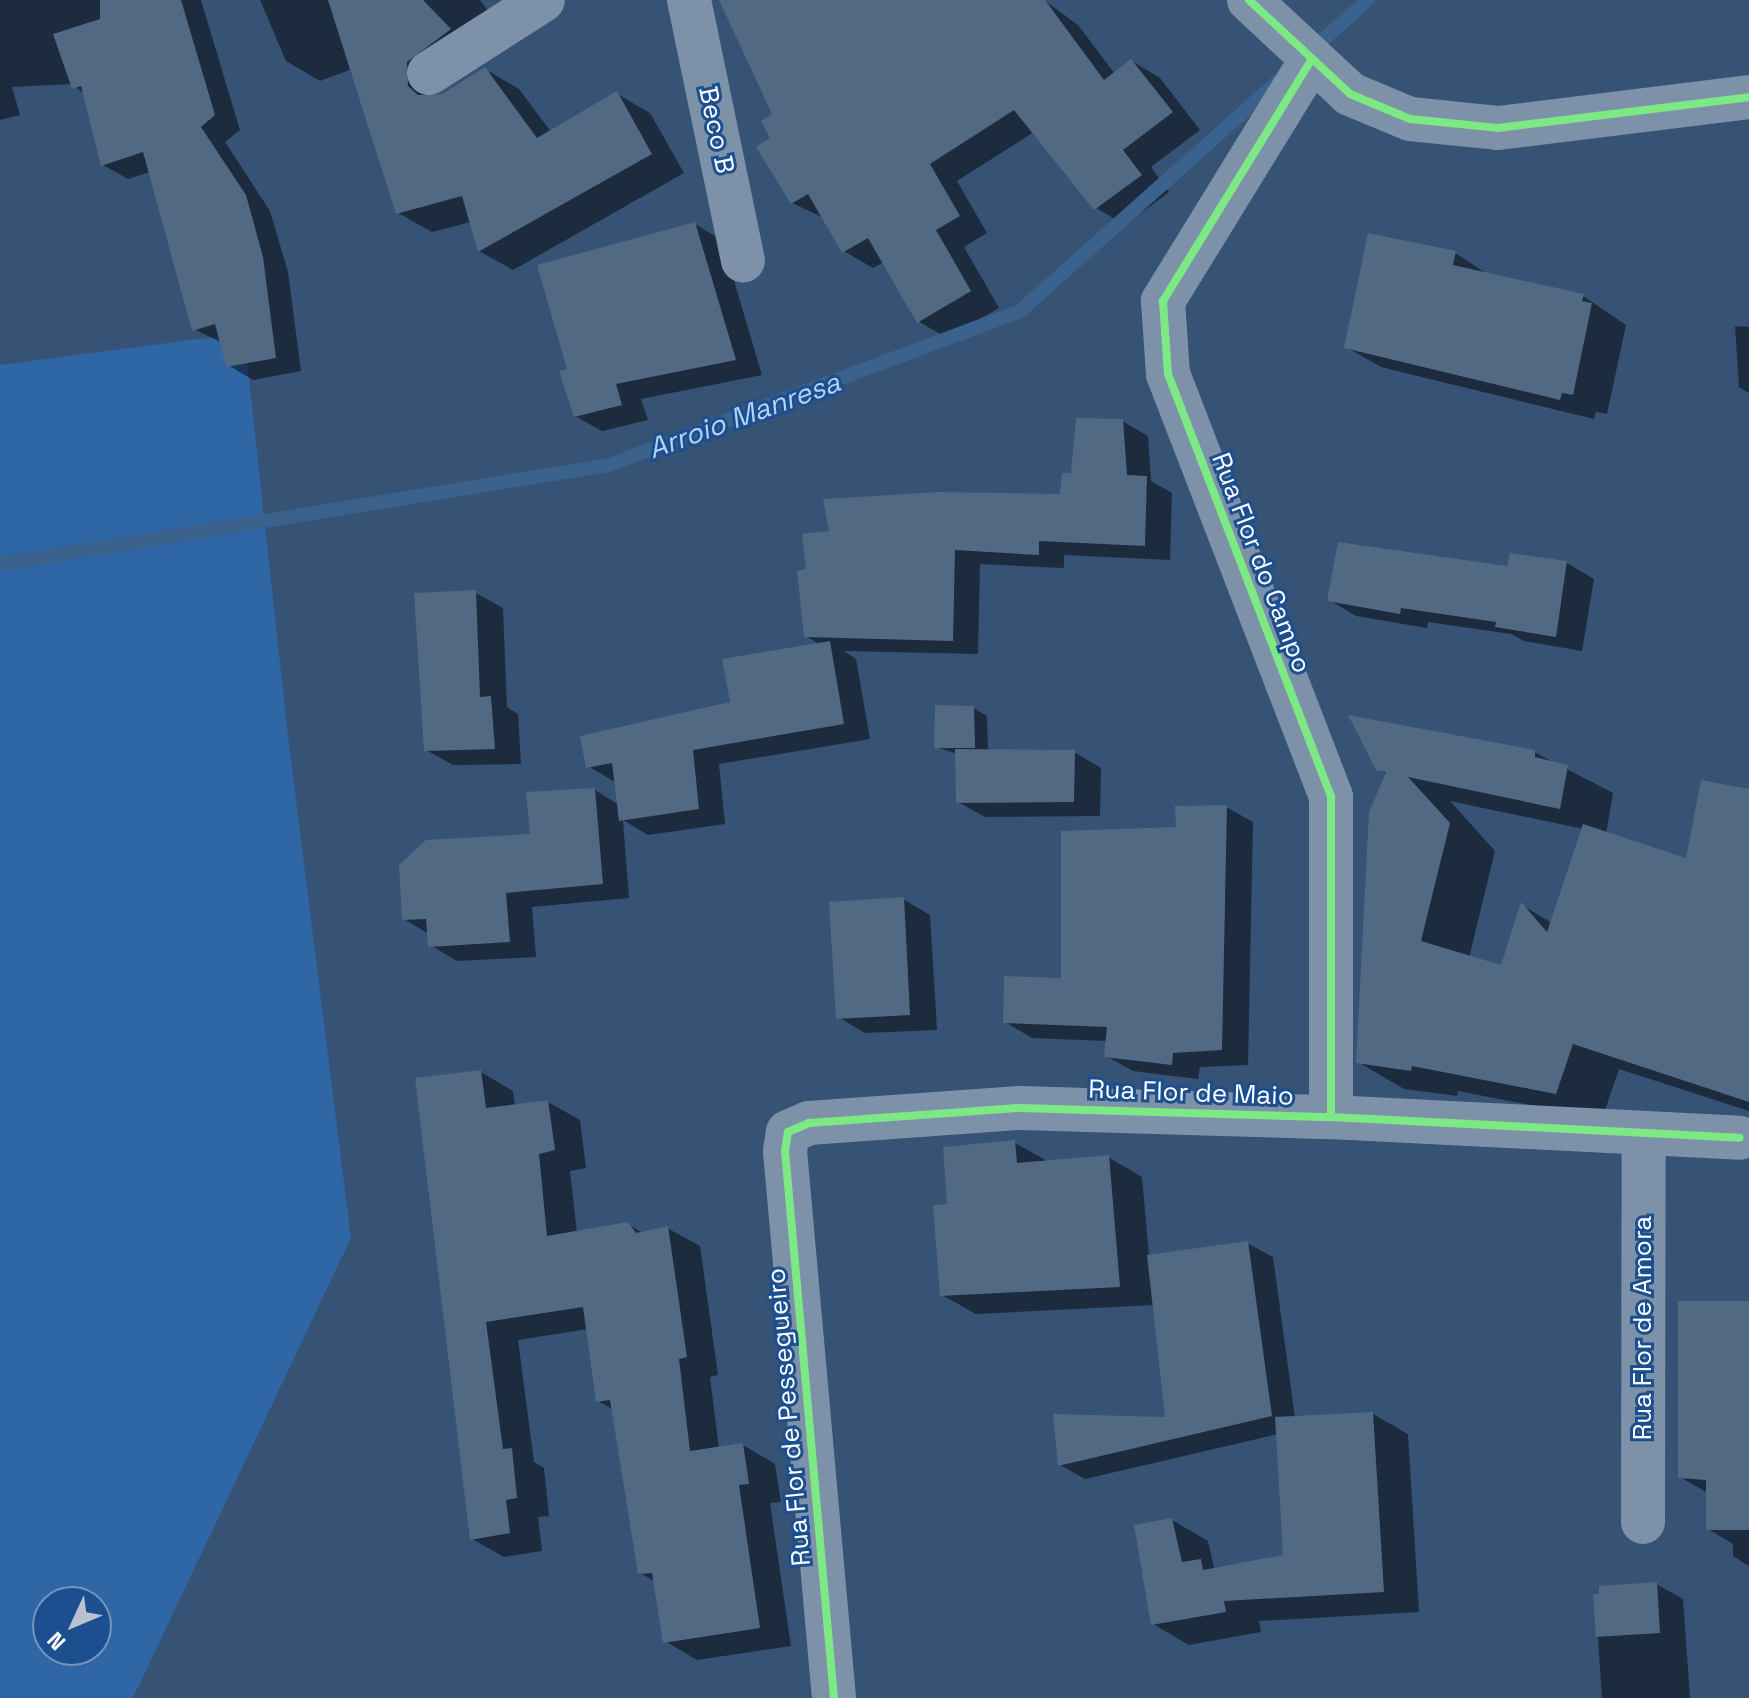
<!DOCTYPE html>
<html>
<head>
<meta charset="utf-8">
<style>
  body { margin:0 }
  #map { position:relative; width:1749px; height:1698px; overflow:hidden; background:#365274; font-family:"Space Grotesk",sans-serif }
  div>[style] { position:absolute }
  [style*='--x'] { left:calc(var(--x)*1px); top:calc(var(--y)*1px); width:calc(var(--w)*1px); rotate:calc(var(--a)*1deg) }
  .green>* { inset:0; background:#2f66a5 }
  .shadow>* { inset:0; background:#0007 }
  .stream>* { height:14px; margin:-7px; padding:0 7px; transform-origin:7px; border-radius:7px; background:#3b618d }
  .building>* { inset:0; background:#526984 }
  .minor>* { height:44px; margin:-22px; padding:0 22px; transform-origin:22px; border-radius:22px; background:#7d92a8 }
  .tertiary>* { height:44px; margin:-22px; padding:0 22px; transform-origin:22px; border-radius:22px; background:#7d92a8 }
  .cycleway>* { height:8px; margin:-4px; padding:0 4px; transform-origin:4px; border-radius:4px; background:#7ce984 }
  span { translate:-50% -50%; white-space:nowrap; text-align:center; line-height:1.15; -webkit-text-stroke:6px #1b4f8f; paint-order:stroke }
  .street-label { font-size:26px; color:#fff }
  .water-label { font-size:28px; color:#b5d3f5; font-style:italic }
  .north { position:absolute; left:32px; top:1586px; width:80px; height:80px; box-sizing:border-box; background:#1b4f8f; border:2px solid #7695bc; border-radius:50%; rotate:226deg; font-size:22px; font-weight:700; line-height:32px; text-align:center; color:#fff }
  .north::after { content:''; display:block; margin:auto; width:28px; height:36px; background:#b9c2ce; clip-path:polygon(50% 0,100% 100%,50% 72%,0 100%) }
</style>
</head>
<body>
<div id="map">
  <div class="green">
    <i style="clip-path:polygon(evenodd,244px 333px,288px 736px,351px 1238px,133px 1698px,0 1698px,0 365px,244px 333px,48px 1602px,96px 1602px,96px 1650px,48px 1650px,48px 1602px)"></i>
  </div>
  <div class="shadow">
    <i style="clip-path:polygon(0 0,201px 0,240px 130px,225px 142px,270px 211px,288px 272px,301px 371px,253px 380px,228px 365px,222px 343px,194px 329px,150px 172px,128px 179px,103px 165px,86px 95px,72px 84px,12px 87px,20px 115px,0 120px)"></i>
    <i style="clip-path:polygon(260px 0,480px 0,489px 12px,435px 98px,485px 69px,519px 89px,551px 132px,617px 94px,650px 113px,684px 173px,513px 270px,479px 251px,471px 222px,432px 232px,398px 213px,352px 69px,320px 81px,286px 61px)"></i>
    <i style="clip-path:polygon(737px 0,1044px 0,1078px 25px,1115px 74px,1132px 61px,1160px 78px,1200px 130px,1151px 167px,1169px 192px,1125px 225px,1096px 208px,1034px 132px,957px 181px,987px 233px,964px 247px,999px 308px,947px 338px,918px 321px,884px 262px,873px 268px,844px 251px,824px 218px,792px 203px,773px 139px,774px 114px)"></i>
    <i style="clip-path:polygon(695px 224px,722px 240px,762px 375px,641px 399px,648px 420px,602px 431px,575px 416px,569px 370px)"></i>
    <i style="clip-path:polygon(1455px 253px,1489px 275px,1583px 296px,1626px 325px,1607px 414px,1596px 412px,1594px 419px,1381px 367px,1346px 347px)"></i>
    <i style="clip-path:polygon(1735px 326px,1749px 327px,1749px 393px,1739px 387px)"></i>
    <i style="clip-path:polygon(1122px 421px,1148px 436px,1151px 481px,1172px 493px,1170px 560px,1064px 555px,1064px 568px,980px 564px,978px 654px,844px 651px,856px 659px,870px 739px,719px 764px,725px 824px,648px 835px,623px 820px,629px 898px,532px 907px,536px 957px,457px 961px,430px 945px,429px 934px,404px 919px,595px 790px,619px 805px,615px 782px,588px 766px,733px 704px,821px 645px,806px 636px,799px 573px,1062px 496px,1073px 475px)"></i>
    <i style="clip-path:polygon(1512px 555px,1567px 563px,1594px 579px,1582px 651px,1524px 641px,1511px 634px,1428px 622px,1427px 628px,1356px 616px,1329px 600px,1509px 569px)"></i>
    <i style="clip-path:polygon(476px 593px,503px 608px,507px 707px,518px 714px,521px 764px,453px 765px,426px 750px)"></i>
    <i style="clip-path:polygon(974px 708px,987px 716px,988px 752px,1074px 752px,1101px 768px,1100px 816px,985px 817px,958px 802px,958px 754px,936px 747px)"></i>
    <i style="clip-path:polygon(evenodd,1534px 752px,1613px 793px,1606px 834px,1688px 861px,1749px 791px,1749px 1111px,1619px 1069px,1602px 1119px,1458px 1091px,1457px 1096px,1404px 1089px,1358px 1062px,1387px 774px,1377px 769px,1534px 752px,1450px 801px,1584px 829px,1552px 923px,1522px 905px,1502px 968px,1469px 958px,1495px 851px,1450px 801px)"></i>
    <i style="clip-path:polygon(1226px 807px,1253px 822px,1248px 1065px,1200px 1067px,1198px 1079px,1133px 1071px,1106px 1056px,1107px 1041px,1032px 1038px,1005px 1022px,1063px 980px,1178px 828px)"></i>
    <i style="clip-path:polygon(903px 899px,930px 915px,937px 1030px,865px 1033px,838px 1017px)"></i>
    <i style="clip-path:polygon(481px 1072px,513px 1091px,515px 1106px,548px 1102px,580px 1120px,586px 1168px,570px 1171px,577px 1233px,628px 1224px,643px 1233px,667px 1228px,700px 1246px,718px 1375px,710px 1377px,719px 1449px,743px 1445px,775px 1464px,781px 1502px,770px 1503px,791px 1646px,697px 1660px,665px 1641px,656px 1582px,640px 1573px,614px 1410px,598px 1401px,588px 1329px,518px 1340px,534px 1462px,544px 1468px,549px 1516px,538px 1517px,542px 1551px,504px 1557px,472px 1539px)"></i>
    <i style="clip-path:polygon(1015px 1143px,1049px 1162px,1108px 1157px,1142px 1177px,1149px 1256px,1247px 1243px,1273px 1257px,1295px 1418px,1373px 1414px,1408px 1434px,1419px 1612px,1259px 1621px,1261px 1632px,1189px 1645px,1153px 1624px,1172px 1520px,1208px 1541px,1214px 1568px,1285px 1557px,1278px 1434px,1085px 1479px,1060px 1465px,1167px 1419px,1154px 1305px,976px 1314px,942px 1295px,950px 1206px)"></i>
    <i style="clip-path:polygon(1749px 1303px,1749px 1566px,1733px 1556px,1733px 1544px,1708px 1529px,1708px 1493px,1680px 1477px)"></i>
    <i style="clip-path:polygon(1656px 1584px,1683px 1599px,1690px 1698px,1602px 1698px,1595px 1596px)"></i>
  </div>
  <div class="stream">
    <i style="--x:1309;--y:52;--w:79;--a:-41.4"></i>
    <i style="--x:0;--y:564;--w:617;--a:-9.23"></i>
    <i style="--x:609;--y:465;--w:438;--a:-20.5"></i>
    <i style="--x:1019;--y:312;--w:348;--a:-41.7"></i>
  </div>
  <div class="building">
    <i style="clip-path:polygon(100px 0,181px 0,215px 115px,201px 127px,246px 195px,263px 257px,276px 358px,226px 367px,215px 324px,192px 331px,143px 152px,101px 166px,81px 86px,72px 89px,53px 34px,100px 19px)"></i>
    <i style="clip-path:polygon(328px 0,423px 0,451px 29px,407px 62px,408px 86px,418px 95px,442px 94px,485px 67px,537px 138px,617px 91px,652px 154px,478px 252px,462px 196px,396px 214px)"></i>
    <i style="clip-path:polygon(719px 0,1045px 0,1104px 80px,1131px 59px,1173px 112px,1123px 150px,1142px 175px,1094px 210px,1014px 110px,930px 164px,960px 216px,936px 230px,971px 291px,917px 323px,868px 238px,842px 253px,808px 194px,791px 204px,756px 147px,770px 138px,761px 121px,772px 114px)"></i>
    <i style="clip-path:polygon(695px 222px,736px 360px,616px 384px,622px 405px,574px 417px,559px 371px,567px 369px,537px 265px)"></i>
    <i style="clip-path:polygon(1368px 233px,1456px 251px,1453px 265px,1584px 294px,1582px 301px,1592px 303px,1573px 395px,1562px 393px,1560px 400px,1344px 348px)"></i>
    <i style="clip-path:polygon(1076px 418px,1123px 419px,1127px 475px,1147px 476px,1145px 546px,1039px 541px,1039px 555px,955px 550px,953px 641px,804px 637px,797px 571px,806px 569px,802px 534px,829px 531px,823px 499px,940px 492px,1060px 494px,1062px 473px,1071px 473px)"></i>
    <i style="clip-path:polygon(1338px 542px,1507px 566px,1510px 553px,1567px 561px,1556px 637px,1495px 627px,1496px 622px,1401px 608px,1400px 614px,1327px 601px)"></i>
    <i style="clip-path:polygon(476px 590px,480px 697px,491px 696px,495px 749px,424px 751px,414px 593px)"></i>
    <i style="clip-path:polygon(830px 641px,844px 724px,693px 750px,699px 809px,619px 821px,612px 763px,586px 768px,580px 736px,730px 702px,722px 659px)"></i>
    <i style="clip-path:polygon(935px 705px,974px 706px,975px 748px,934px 748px)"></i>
    <i style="clip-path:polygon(1348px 715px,1535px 750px,1535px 757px,1568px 765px,1560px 809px,1408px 777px,1450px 823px,1421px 941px,1501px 965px,1521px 902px,1547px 932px,1583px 824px,1686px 858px,1701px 780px,1749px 789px,1749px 1102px,1573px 1044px,1556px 1094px,1412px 1066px,1411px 1071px,1356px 1063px,1369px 812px,1386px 772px,1376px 770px)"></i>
    <i style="clip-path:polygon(955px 749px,1075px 750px,1074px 802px,956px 803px)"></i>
    <i style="clip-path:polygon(595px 788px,603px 884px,506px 893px,510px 942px,428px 947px,426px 919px,402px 920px,399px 865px,426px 840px,530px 834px,526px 792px)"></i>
    <i style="clip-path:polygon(1227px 805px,1222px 1050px,1173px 1053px,1172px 1065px,1104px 1057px,1107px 1027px,1003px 1023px,1004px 976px,1061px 978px,1061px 831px,1176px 827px,1175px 806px)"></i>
    <i style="clip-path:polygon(904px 897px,910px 1015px,836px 1019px,829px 902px)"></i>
    <i style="clip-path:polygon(481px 1070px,486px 1108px,548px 1100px,555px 1150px,539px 1154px,547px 1236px,628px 1222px,636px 1233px,668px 1226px,687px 1357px,679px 1359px,690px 1451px,743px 1443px,749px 1484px,739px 1485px,760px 1628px,663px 1643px,652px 1573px,638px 1574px,610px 1400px,596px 1402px,583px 1307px,486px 1322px,503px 1449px,512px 1448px,517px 1498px,506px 1500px,510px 1533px,470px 1540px,415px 1078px)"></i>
    <i style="clip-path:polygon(1015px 1140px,1017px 1163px,1109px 1155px,1120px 1287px,940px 1296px,933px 1205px,947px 1204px,943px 1147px)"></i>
    <i style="clip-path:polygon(1248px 1241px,1272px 1416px,1058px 1466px,1053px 1414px,1165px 1417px,1147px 1255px)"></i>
    <i style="clip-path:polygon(1678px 1301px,1749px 1301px,1749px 1530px,1706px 1530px,1706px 1480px,1678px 1478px)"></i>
    <i style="clip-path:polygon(1373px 1412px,1384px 1592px,1224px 1601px,1226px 1612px,1151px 1625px,1134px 1525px,1172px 1518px,1182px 1562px,1201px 1559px,1203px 1570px,1283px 1555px,1275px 1417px)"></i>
    <i style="clip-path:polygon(1657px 1582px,1660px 1633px,1596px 1637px,1593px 1594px,1599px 1594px,1599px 1586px)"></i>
  </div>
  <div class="minor">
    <i style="--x:689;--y:0;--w:266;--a:78.3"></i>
    <i style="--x:1310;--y:62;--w:281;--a:121.6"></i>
    <i style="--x:1163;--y:301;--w:73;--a:86.1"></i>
    <i style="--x:1168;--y:374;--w:453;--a:68.9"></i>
    <i style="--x:1331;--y:797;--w:320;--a:90"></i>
    <i style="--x:429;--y:73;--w:135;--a:-32.6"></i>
    <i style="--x:1643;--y:1522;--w:388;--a:-89.9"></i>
    <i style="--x:834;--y:1698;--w:549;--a:-95.12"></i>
    <i style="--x:785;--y:1151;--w:19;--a:-81"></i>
    <i style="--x:788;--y:1132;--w:23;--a:-23"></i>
    <i style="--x:809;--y:1123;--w:212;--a:-4.1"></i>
    <i style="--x:1020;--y:1108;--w:311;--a:1.7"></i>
    <i style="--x:1331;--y:1117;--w:409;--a:2.9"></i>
  </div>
  <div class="tertiary">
    <i style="--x:1249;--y:0;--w:138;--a:42.9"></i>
    <i style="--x:1350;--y:94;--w:65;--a:22.6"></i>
    <i style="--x:1410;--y:119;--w:88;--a:5.8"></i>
    <i style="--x:1498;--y:128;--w:253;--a:-7"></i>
  </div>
  <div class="cycleway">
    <i style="--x:1249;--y:0;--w:138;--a:42.9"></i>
    <i style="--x:1350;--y:94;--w:65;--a:22.6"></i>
    <i style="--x:1410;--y:119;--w:88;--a:5.8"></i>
    <i style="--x:1498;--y:128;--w:253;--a:-7"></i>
    <i style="--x:1310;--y:62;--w:281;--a:121.6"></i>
    <i style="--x:1163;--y:301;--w:73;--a:86.1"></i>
    <i style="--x:1168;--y:374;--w:453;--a:68.9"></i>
    <i style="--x:1331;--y:797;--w:320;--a:90"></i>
    <i style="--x:834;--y:1698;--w:549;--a:-95.12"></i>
    <i style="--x:785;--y:1151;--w:19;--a:-81"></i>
    <i style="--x:788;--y:1132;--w:23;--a:-23"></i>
    <i style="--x:809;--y:1123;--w:212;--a:-4.1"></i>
    <i style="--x:1020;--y:1108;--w:311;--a:1.7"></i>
    <i style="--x:1331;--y:1117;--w:409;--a:2.9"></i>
  </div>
  <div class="street-label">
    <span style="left:716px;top:130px;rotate:78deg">Beco B</span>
    <span style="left:1261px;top:563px;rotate:69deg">Rua Flor do Campo</span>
    <span style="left:1191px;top:1093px;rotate:2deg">Rua Flor de Maio</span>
    <span style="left:1643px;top:1328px;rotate:-90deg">Rua Flor de Amora</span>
    <span style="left:789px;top:1417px;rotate:-95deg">Rua Flor de Pessegueiro</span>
  </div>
  <div class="water-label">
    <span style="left:744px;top:415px;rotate:-20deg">Arroio Manresa</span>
  </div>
  <div class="north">N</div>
</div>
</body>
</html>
